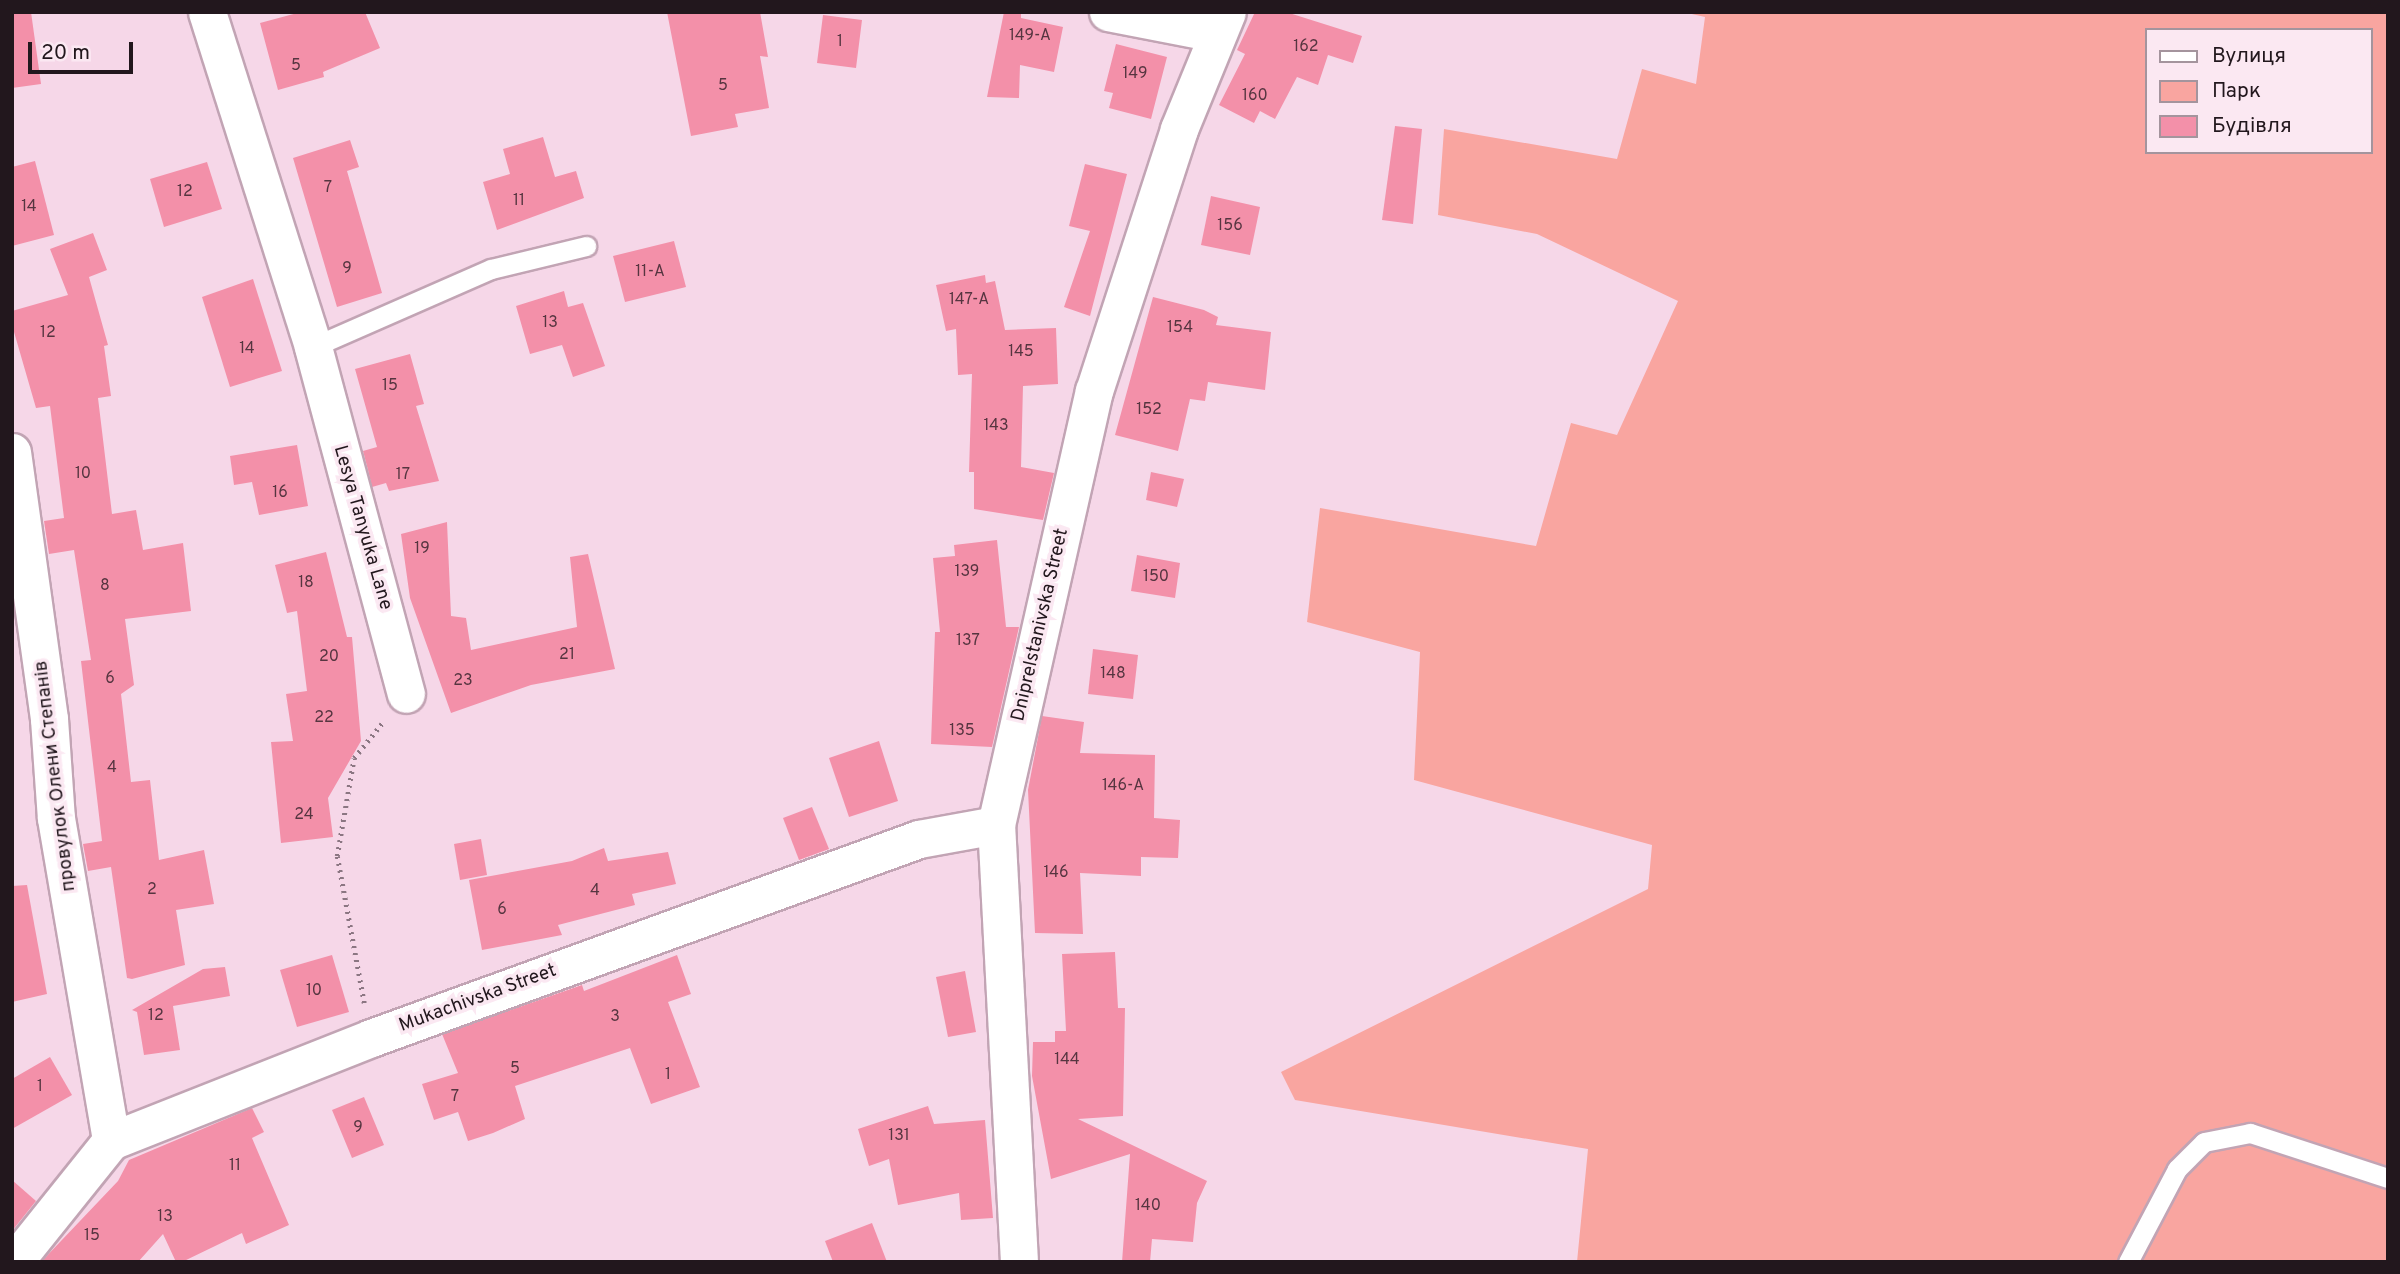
<!DOCTYPE html>
<html>
<head>
<meta charset="utf-8">
<style>
  body { margin:0 }
  #map { position:relative; width:2400px; height:1274px; overflow:hidden; background:#f6d7e8; font-family:Overpass,sans-serif }
  div>[style] { position:absolute }
  [style*='--x'] { left:calc(var(--x)*1px); top:calc(var(--y)*1px); width:calc(var(--w)*1px); rotate:calc(var(--a)*1deg) }
  .green>* { inset:0; background:#f9a5a0 }
  .building>* { inset:0; background:#f390a9 }
  .path>* { height:4.5px; margin-top:-2.25px; transform-origin:0; background:repeating-linear-gradient(90deg,#8b7682 0 2px,transparent 0 7px) }
  .roads { filter:drop-shadow(2px 0 #c2a4b4) drop-shadow(-2px 0 #c2a4b4) drop-shadow(0 2px #c2a4b4) drop-shadow(0 -2px #c2a4b4) }
  .lane>* { height:19px; margin:-9.5px; padding:0 9.5px; transform-origin:9.5px; border-radius:9.5px; background:#fff }
  .street>* { height:37px; margin:-18.5px; padding:0 18.5px; transform-origin:18.5px; border-radius:18.5px; background:#fff }
  span { translate:-50% -50%; white-space:nowrap; text-align:center; line-height:1.15; -webkit-text-stroke:7px #fbe8f2; paint-order:stroke }
  .number-label { font-size:16px; color:#563540 }
  .number-label span { -webkit-text-stroke-width:0 }
  .street-label { font-size:19px; color:#22171d }
  .frame { position:absolute; inset:0; border:14px solid #22171d; pointer-events:none }
  .legend { position:absolute; left:2145px; top:28px; width:228px; height:126px; box-sizing:border-box; background:#fbe8f2; border:2px solid #a4949d; margin:0; padding:9px 12px; list-style:none; font-size:21px; color:#22171d }
  .legend li { display:flex; align-items:center; gap:14px; height:35px }
  .legend b { width:35px; border:2px solid #a4949d }
  .scale { position:absolute; left:28px; top:42px; width:105px; height:32px; box-sizing:border-box; border:4px solid #22171d; border-top:0; padding-left:9px; font-size:21px; line-height:24px; white-space:nowrap; color:#22171d; -webkit-text-stroke:5px #fbe8f2; paint-order:stroke }
</style>
</head>
<body>
<div id="map">
  <div class="green">
    <i style="clip-path:polygon(evenodd,1683px 12px,2388px 12px,2388px 1262px,1577px 1262px,1588px 1149px,1295px 1100px,1281px 1072px,1648px 889px,1652px 845px,1414px 780px,1420px 652px,1307px 622px,1320px 508px,1536px 546px,1571px 423px,1617px 435px,1678px 301px,1537px 234px,1438px 215px,1444px 129px,1617px 159px,1642px 69px,1696px 84px,1705px 17px,1683px 12px,2146px 30px,2370px 30px,2370px 152px,2146px 152px,2146px 30px)"></i>
  </div>
  <div class="building">
    <i style="clip-path:polygon(12px 12px,31px 12px,41px 84px,12px 88px)"></i>
    <i style="clip-path:polygon(301px 12px,365px 12px,380px 48px,323px 72px,324px 77px,278px 90px,260px 23px)"></i>
    <i style="clip-path:polygon(667px 12px,760px 12px,768px 57px,760px 56px,769px 108px,735px 114px,738px 127px,691px 136px)"></i>
    <i style="clip-path:polygon(1004px 12px,1021px 12px,1021px 18px,1063px 27px,1054px 72px,1020px 65px,1019px 98px,987px 97px)"></i>
    <i style="clip-path:polygon(1255px 12px,1286px 12px,1362px 36px,1353px 63px,1328px 55px,1318px 85px,1297px 77px,1275px 119px,1260px 111px,1254px 123px,1219px 105px,1245px 54px,1237px 50px)"></i>
    <i style="clip-path:polygon(823px 15px,862px 20px,856px 68px,817px 63px)"></i>
    <i style="clip-path:polygon(1116px 44px,1167px 57px,1151px 119px,1109px 108px,1113px 93px,1104px 91px)"></i>
    <i style="clip-path:polygon(1395px 126px,1422px 129px,1413px 224px,1382px 220px)"></i>
    <i style="clip-path:polygon(543px 137px,555px 177px,576px 171px,584px 198px,497px 230px,483px 182px,510px 174px,503px 149px)"></i>
    <i style="clip-path:polygon(350px 140px,359px 167px,347px 171px,382px 293px,337px 307px,293px 158px)"></i>
    <i style="clip-path:polygon(35px 161px,54px 235px,12px 246px,12px 167px)"></i>
    <i style="clip-path:polygon(207px 162px,222px 209px,164px 227px,150px 179px)"></i>
    <i style="clip-path:polygon(1085px 164px,1127px 174px,1090px 316px,1064px 307px,1090px 231px,1069px 226px)"></i>
    <i style="clip-path:polygon(1211px 196px,1260px 207px,1250px 255px,1201px 245px)"></i>
    <i style="clip-path:polygon(93px 233px,107px 270px,89px 277px,108px 345px,104px 346px,111px 396px,98px 398px,112px 514px,136px 510px,143px 550px,183px 543px,191px 611px,125px 619px,134px 685px,121px 694px,131px 782px,150px 780px,159px 860px,204px 850px,214px 904px,176px 910px,185px 965px,132px 979px,127px 978px,111px 867px,88px 871px,83px 844px,102px 841px,81px 661px,91px 660px,74px 550px,49px 554px,44px 521px,64px 518px,50px 406px,36px 408px,12px 325px,12px 311px,68px 295px,50px 249px)"></i>
    <i style="clip-path:polygon(674px 241px,686px 287px,625px 302px,613px 256px)"></i>
    <i style="clip-path:polygon(985px 275px,986px 283px,995px 281px,1005px 330px,1056px 328px,1058px 384px,1023px 386px,1021px 467px,1054px 473px,1043px 520px,974px 509px,974px 472px,969px 472px,972px 374px,958px 375px,956px 329px,946px 331px,936px 285px)"></i>
    <i style="clip-path:polygon(253px 279px,282px 371px,230px 387px,202px 297px)"></i>
    <i style="clip-path:polygon(564px 291px,568px 307px,583px 303px,605px 366px,573px 377px,562px 345px,530px 354px,516px 306px)"></i>
    <i style="clip-path:polygon(1153px 297px,1204px 310px,1218px 317px,1216px 325px,1271px 332px,1265px 390px,1208px 382px,1205px 401px,1190px 399px,1178px 451px,1115px 435px)"></i>
    <i style="clip-path:polygon(410px 354px,424px 404px,416px 406px,439px 481px,389px 491px,386px 483px,372px 487px,368px 470px,363px 451px,377px 447px,355px 369px)"></i>
    <i style="clip-path:polygon(297px 445px,308px 506px,259px 515px,252px 482px,234px 485px,230px 456px)"></i>
    <i style="clip-path:polygon(1151px 472px,1184px 479px,1177px 507px,1146px 500px)"></i>
    <i style="clip-path:polygon(447px 522px,451px 616px,466px 618px,471px 650px,577px 627px,570px 557px,588px 554px,615px 669px,531px 685px,451px 713px,410px 598px,401px 534px)"></i>
    <i style="clip-path:polygon(997px 540px,1006px 627px,1019px 627px,992px 747px,931px 744px,935px 632px,940px 632px,933px 558px,955px 556px,954px 545px)"></i>
    <i style="clip-path:polygon(326px 552px,347px 637px,352px 637px,361px 741px,328px 798px,333px 837px,281px 843px,271px 742px,293px 741px,286px 694px,307px 691px,297px 611px,287px 613px,275px 565px)"></i>
    <i style="clip-path:polygon(1137px 555px,1180px 563px,1175px 598px,1131px 591px)"></i>
    <i style="clip-path:polygon(1093px 649px,1138px 655px,1133px 699px,1088px 694px)"></i>
    <i style="clip-path:polygon(1042px 716px,1084px 722px,1080px 753px,1155px 755px,1154px 818px,1180px 820px,1178px 858px,1141px 857px,1141px 876px,1080px 873px,1083px 934px,1035px 933px,1028px 790px)"></i>
    <i style="clip-path:polygon(879px 741px,898px 801px,849px 817px,829px 758px)"></i>
    <i style="clip-path:polygon(812px 807px,829px 849px,799px 860px,783px 818px)"></i>
    <i style="clip-path:polygon(481px 839px,487px 875px,460px 880px,454px 844px)"></i>
    <i style="clip-path:polygon(604px 848px,608px 861px,668px 852px,676px 884px,632px 894px,635px 905px,558px 925px,562px 935px,482px 950px,469px 880px,572px 861px)"></i>
    <i style="clip-path:polygon(27px 885px,47px 994px,12px 1002px,12px 886px)"></i>
    <i style="clip-path:polygon(1115px 952px,1118px 1008px,1125px 1008px,1123px 1116px,1078px 1119px,1207px 1181px,1197px 1203px,1193px 1242px,1152px 1239px,1150px 1262px,1122px 1262px,1130px 1154px,1051px 1179px,1032px 1076px,1033px 1042px,1055px 1042px,1055px 1031px,1066px 1031px,1062px 954px)"></i>
    <i style="clip-path:polygon(332px 955px,349px 1012px,297px 1027px,280px 970px)"></i>
    <i style="clip-path:polygon(677px 955px,691px 994px,668px 1002px,700px 1087px,651px 1104px,630px 1048px,515px 1086px,525px 1119px,493px 1133px,468px 1141px,458px 1112px,434px 1120px,422px 1084px,458px 1073px,442px 1034px,582px 985px,584px 991px)"></i>
    <i style="clip-path:polygon(225px 967px,230px 996px,173px 1006px,180px 1050px,144px 1055px,137px 1012px,132px 1010px,203px 969px)"></i>
    <i style="clip-path:polygon(965px 971px,976px 1032px,948px 1037px,936px 977px)"></i>
    <i style="clip-path:polygon(50px 1057px,72px 1095px,12px 1129px,12px 1079px)"></i>
    <i style="clip-path:polygon(364px 1097px,384px 1145px,352px 1158px,332px 1110px)"></i>
    <i style="clip-path:polygon(928px 1106px,934px 1124px,985px 1120px,993px 1218px,961px 1220px,959px 1193px,898px 1205px,889px 1159px,869px 1166px,858px 1129px)"></i>
    <i style="clip-path:polygon(252px 1108px,264px 1132px,252px 1138px,289px 1225px,246px 1244px,242px 1233px,182px 1262px,176px 1262px,163px 1234px,138px 1262px,41px 1262px,118px 1181px,129px 1160px)"></i>
    <i style="clip-path:polygon(12px 1180px,36px 1201px,12px 1231px)"></i>
    <i style="clip-path:polygon(872px 1223px,887px 1262px,833px 1262px,825px 1241px)"></i>
  </div>
  <div class="path">
    <i style="--x:364;--y:1003;--w:149;--a:-100.4"></i>
    <i style="--x:337;--y:856;--w:99;--a:-80.2"></i>
    <i style="--x:354;--y:758;--w:46;--a:-51.1"></i>
  </div>
  <div class="roads">
    <div class="lane">
      <i style="--x:313;--y:347;--w:194;--a:-23.7"></i>
      <i style="--x:491;--y:269;--w:98;--a:-13.6"></i>
      <i style="--x:2128;--y:1262;--w:105;--a:-62.2"></i>
      <i style="--x:2177;--y:1169;--w:38;--a:-45"></i>
      <i style="--x:2204;--y:1142;--w:47;--a:-11.1"></i>
      <i style="--x:2250;--y:1133;--w:145;--a:18.1"></i>
    </div>
    <div class="street">
      <i style="--x:207;--y:12;--w:351;--a:72.4"></i>
      <i style="--x:313;--y:347;--w:359;--a:75"></i>
      <i style="--x:1108;--y:12;--w:110;--a:11"></i>
      <i style="--x:12;--y:452;--w:270;--a:82.1"></i>
      <i style="--x:49;--y:719;--w:99;--a:86"></i>
      <i style="--x:56;--y:818;--w:328;--a:80.3"></i>
      <i style="--x:14;--y:1262;--w:155;--a:-51.3"></i>
      <i style="--x:111;--y:1141;--w:280;--a:-21.6"></i>
      <i style="--x:371;--y:1038;--w:583;--a:-19.96"></i>
      <i style="--x:919;--y:839;--w:78;--a:-10.3"></i>
      <i style="--x:1019;--y:1262;--w:438;--a:-93"></i>
      <i style="--x:996;--y:825;--w:445;--a:-77.3"></i>
      <i style="--x:1094;--y:391;--w:275;--a:-72"></i>
      <i style="--x:1179;--y:129;--w:126;--a:-67.7"></i>
    </div>
  </div>
  <div class="number-label">
    <span style="left:1030px;top:36px">149-А</span>
    <span style="left:840px;top:42px">1</span>
    <span style="left:1306px;top:47px">162</span>
    <span style="left:296px;top:66px">5</span>
    <span style="left:1135px;top:74px">149</span>
    <span style="left:723px;top:86px">5</span>
    <span style="left:1255px;top:96px">160</span>
    <span style="left:328px;top:188px">7</span>
    <span style="left:185px;top:192px">12</span>
    <span style="left:519px;top:201px">11</span>
    <span style="left:29px;top:207px">14</span>
    <span style="left:1230px;top:226px">156</span>
    <span style="left:347px;top:269px">9</span>
    <span style="left:650px;top:272px">11-А</span>
    <span style="left:969px;top:300px">147-А</span>
    <span style="left:550px;top:323px">13</span>
    <span style="left:1180px;top:328px">154</span>
    <span style="left:48px;top:333px">12</span>
    <span style="left:247px;top:349px">14</span>
    <span style="left:1021px;top:352px">145</span>
    <span style="left:390px;top:386px">15</span>
    <span style="left:1149px;top:410px">152</span>
    <span style="left:996px;top:426px">143</span>
    <span style="left:83px;top:474px">10</span>
    <span style="left:403px;top:475px">17</span>
    <span style="left:280px;top:493px">16</span>
    <span style="left:422px;top:549px">19</span>
    <span style="left:967px;top:572px">139</span>
    <span style="left:1156px;top:577px">150</span>
    <span style="left:306px;top:583px">18</span>
    <span style="left:105px;top:586px">8</span>
    <span style="left:968px;top:641px">137</span>
    <span style="left:567px;top:655px">21</span>
    <span style="left:329px;top:657px">20</span>
    <span style="left:1113px;top:674px">148</span>
    <span style="left:110px;top:679px">6</span>
    <span style="left:463px;top:681px">23</span>
    <span style="left:324px;top:718px">22</span>
    <span style="left:962px;top:731px">135</span>
    <span style="left:112px;top:768px">4</span>
    <span style="left:1123px;top:786px">146-А</span>
    <span style="left:304px;top:815px">24</span>
    <span style="left:1056px;top:873px">146</span>
    <span style="left:152px;top:890px">2</span>
    <span style="left:595px;top:891px">4</span>
    <span style="left:502px;top:910px">6</span>
    <span style="left:314px;top:991px">10</span>
    <span style="left:156px;top:1016px">12</span>
    <span style="left:615px;top:1017px">3</span>
    <span style="left:1067px;top:1060px">144</span>
    <span style="left:515px;top:1069px">5</span>
    <span style="left:668px;top:1075px">1</span>
    <span style="left:40px;top:1087px">1</span>
    <span style="left:455px;top:1097px">7</span>
    <span style="left:358px;top:1128px">9</span>
    <span style="left:899px;top:1136px">131</span>
    <span style="left:235px;top:1166px">11</span>
    <span style="left:1148px;top:1206px">140</span>
    <span style="left:165px;top:1217px">13</span>
    <span style="left:92px;top:1236px">15</span>
  </div>
  <div class="street-label">
    <span style="left:362px;top:528px;rotate:74deg">Lesya Tanyuka Lane</span>
    <span style="left:1041px;top:625px;rotate:-77deg">Dniprelstanivska Street</span>
    <span style="left:56px;top:776px;rotate:-97deg">провулок Олени Степанів</span>
    <span style="left:478px;top:999px;rotate:-20deg">Mukachivska Street</span>
  </div>
  <div class="frame"></div>
  <ul class="legend">
  <li><b style="height:9px;background:#fff"></b>Вулиця</li>
  <li><b style="height:19px;background:#f9a5a0"></b>Парк</li>
  <li><b style="height:19px;background:#f390a9"></b>Будівля</li>
  </ul>
  <div class="scale">20 m</div>
</div>
</body>
</html>
